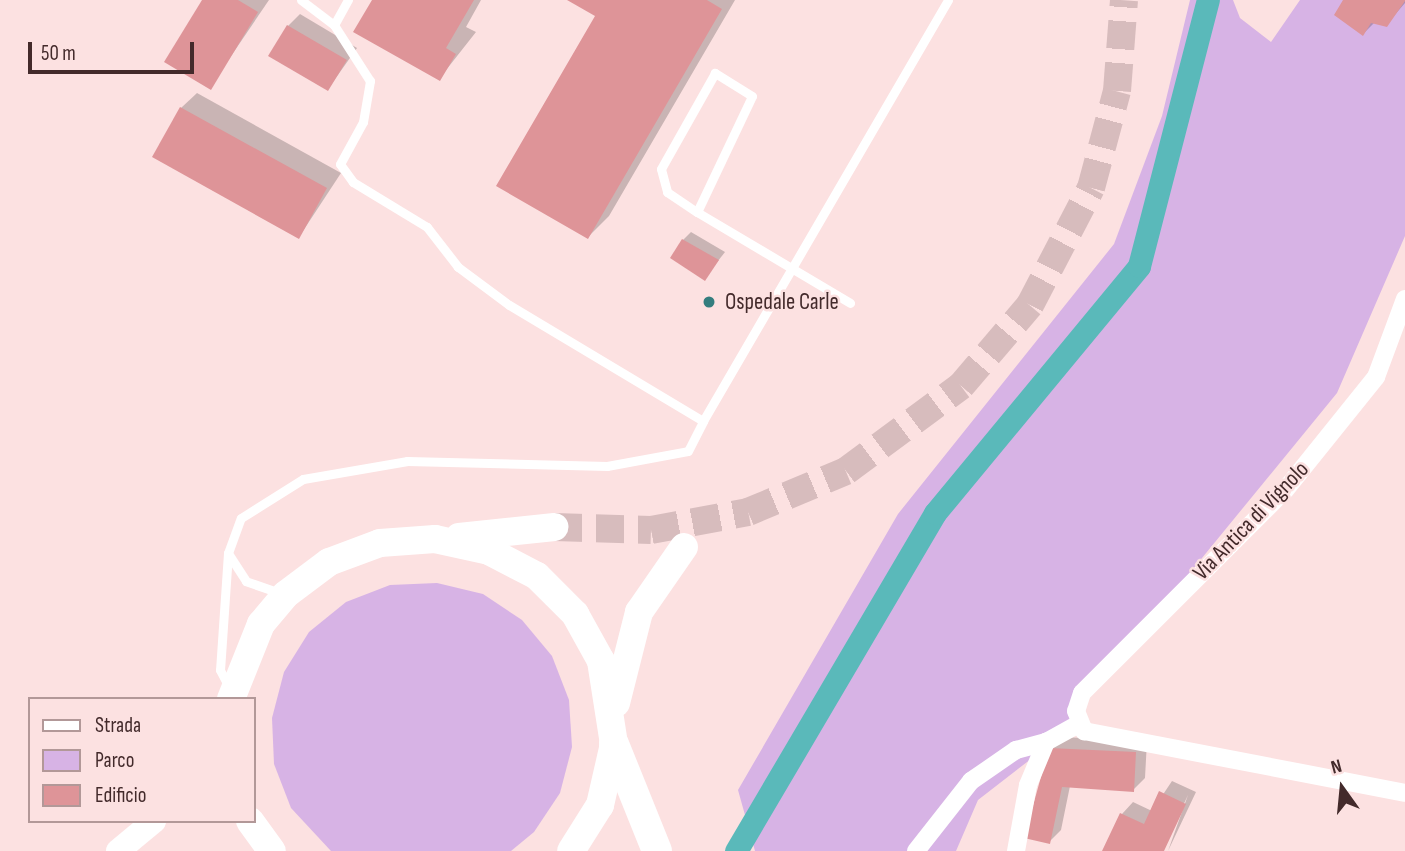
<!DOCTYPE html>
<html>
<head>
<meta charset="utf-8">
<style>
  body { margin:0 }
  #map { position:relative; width:1405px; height:851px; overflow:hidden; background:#fce1e1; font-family:"Sofia Sans Condensed",sans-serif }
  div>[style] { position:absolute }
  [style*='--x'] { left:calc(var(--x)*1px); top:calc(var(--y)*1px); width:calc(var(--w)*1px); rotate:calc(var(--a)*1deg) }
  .green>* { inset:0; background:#d7b3e5 }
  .shadow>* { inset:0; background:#0003 }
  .canal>* { height:23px; margin:-11.5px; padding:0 11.5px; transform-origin:11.5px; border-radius:11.5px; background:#5ab9ba }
  .building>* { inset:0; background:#de9498 }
  .primary-tunnel>* { height:28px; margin-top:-14px; transform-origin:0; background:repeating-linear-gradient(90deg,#d7bcbd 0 28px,transparent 0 42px) }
  .service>* { height:9px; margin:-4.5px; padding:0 4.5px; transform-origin:4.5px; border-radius:4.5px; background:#fff }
  .minor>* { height:18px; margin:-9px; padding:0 9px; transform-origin:9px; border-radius:9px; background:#fff }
  .secondary>* { height:24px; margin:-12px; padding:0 12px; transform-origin:12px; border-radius:12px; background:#fff }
  .primary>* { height:28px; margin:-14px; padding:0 14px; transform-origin:14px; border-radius:14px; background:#fff }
  .trunk>* { height:30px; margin:-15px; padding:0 15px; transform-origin:15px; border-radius:15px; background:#fff }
  .dots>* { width:19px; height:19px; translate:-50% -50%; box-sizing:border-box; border:4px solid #fce1e1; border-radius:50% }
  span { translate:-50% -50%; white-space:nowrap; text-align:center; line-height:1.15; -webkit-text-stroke:5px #fce1e1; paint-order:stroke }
  .poi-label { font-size:23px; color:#432a2b }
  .left { translate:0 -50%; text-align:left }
  .street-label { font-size:23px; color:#432a2b }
  .legend { position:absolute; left:28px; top:697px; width:228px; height:126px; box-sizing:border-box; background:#fce1e1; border:2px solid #b29898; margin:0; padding:9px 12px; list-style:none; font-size:21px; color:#432a2b }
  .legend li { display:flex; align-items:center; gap:14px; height:35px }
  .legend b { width:35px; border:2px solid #b29898 }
  .north { position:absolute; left:1307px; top:753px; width:70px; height:70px; -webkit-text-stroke:5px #fce1e1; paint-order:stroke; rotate:345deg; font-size:19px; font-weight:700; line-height:28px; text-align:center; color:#432a2b }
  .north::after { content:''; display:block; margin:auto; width:24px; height:32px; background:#432a2b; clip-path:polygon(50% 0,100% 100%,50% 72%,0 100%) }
  .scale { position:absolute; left:28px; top:42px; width:166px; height:32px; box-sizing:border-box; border:4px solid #432a2b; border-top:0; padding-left:9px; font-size:21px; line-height:24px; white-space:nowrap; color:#432a2b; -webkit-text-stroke:5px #fce1e1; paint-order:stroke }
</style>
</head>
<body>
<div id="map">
  <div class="green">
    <i style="clip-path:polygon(1190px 0,1233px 0,1240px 18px,1271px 42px,1300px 0,1405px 0,1405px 236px,1337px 393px,1049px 745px,978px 800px,956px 851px,755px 851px,738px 790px,898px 514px,1114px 244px,1162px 116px)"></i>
    <i style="clip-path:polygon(437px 583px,483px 594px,522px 620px,552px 656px,569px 700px,572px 747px,560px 793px,534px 832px,511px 851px,331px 851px,291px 808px,274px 764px,272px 718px,284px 672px,309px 632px,346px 602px,390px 585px)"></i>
  </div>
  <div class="shadow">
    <i style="clip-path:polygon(204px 0,269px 0,210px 87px)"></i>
    <i style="clip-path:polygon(374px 0,481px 0,466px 27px,476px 32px,439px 79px)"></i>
    <i style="clip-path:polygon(571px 0,735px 0,609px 216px,588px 237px,597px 15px)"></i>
    <i style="clip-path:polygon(1344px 0,1405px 0,1405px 3px,1386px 25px,1375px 22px,1363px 34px)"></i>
    <i style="clip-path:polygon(300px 14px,357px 48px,328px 89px,288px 26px)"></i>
    <i style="clip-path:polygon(197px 93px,341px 173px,299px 237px,181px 108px)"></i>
    <i style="clip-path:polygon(691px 232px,725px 252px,704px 279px,683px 240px)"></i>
    <i style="clip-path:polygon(1062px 737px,1147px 741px,1145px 778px,1133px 790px,1070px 786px,1061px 830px,1049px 842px,1051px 749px)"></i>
    <i style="clip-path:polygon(1172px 781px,1196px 792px,1168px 851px,1188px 795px,1162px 851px,1104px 851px,1122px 814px,1133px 802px,1152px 811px)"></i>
  </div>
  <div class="canal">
    <i style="--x:736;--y:851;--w:392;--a:-59.5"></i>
    <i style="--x:935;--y:513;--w:320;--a:-50.4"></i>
    <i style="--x:1139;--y:266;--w:275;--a:-75.5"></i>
  </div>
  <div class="building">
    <i style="clip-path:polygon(202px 0,238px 0,258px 12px,211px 90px,164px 62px)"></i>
    <i style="clip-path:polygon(372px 0,474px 0,446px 48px,456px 54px,440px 81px,353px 32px)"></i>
    <i style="clip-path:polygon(567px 0,707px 0,722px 9px,588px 239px,496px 186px,595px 16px)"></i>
    <i style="clip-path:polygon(1343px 0,1405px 0,1405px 1px,1387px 27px,1371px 23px,1363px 36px,1334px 15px)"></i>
    <i style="clip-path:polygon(287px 25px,347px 60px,328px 91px,268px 56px)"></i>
    <i style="clip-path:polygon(180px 107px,327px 188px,299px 239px,152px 157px)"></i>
    <i style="clip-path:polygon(682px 239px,719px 260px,705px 281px,670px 258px)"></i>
    <i style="clip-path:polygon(1049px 748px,1136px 752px,1134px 792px,1062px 787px,1050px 844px,1024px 838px)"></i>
    <i style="clip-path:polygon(1159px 791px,1186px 804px,1164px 851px,1102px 851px,1120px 813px,1144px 824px)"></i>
  </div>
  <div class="primary-tunnel">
    <i style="--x:554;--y:527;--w:97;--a:1.8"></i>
    <i style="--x:651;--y:530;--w:99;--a:-10.5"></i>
    <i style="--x:748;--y:512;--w:106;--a:-22.7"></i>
    <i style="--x:846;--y:471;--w:143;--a:-36.5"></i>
    <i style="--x:961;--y:386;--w:106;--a:-49.6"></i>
    <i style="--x:1030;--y:305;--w:132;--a:-62.5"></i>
    <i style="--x:1091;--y:188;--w:100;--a:-75"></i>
    <i style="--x:1117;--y:91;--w:91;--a:-85.6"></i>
  </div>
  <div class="service">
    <i style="--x:301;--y:0;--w:41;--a:37.1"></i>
    <i style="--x:697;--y:212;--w:128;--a:-64.6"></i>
    <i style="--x:752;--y:96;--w:44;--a:-148.1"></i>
    <i style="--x:715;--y:73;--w:110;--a:119.4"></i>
    <i style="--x:661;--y:169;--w:24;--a:75"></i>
    <i style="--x:667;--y:192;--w:36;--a:34"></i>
    <i style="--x:697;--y:212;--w:178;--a:30.7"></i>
    <i style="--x:703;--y:421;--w:487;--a:-59.8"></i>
    <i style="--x:228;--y:553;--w:117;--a:93.9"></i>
    <i style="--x:220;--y:670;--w:21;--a:62"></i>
    <i style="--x:280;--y:593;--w:36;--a:-161"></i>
    <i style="--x:246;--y:581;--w:33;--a:-123"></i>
    <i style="--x:228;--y:553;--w:37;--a:-70"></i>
    <i style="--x:241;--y:518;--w:73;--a:-32.2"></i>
    <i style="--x:303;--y:479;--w:106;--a:-9.8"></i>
    <i style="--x:407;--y:461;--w:200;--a:1.4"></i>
    <i style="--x:607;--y:466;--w:82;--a:-10.5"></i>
    <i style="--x:688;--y:451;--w:34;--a:-63"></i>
    <i style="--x:703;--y:421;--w:226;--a:-149.1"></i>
    <i style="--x:509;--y:305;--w:64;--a:-143.3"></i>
    <i style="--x:458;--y:267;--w:51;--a:-127.8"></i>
    <i style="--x:427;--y:227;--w:87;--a:-148.7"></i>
    <i style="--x:353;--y:182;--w:22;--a:-126"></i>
    <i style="--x:340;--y:164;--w:48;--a:-61.3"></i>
    <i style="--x:363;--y:122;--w:42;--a:-80.3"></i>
    <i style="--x:370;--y:81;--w:67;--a:-122.7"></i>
    <i style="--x:334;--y:25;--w:29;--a:-61"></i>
  </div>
  <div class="minor">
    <i style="--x:1405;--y:299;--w:83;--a:110.4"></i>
    <i style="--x:1376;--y:377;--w:145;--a:128.8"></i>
    <i style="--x:1285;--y:490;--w:287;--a:135"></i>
    <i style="--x:1082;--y:693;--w:19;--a:108"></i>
    <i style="--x:1076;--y:711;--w:22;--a:68"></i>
    <i style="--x:1084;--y:731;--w:327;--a:10.9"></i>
    <i style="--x:916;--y:851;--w:89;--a:-51.8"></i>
    <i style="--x:971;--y:781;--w:55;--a:-34.6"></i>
    <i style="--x:1016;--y:750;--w:31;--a:-15"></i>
    <i style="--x:1016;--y:851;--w:67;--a:-79.7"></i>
    <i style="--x:1028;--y:785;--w:47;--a:-67.3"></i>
    <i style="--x:1046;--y:742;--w:37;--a:-29"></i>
  </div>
  <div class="secondary">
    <i style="--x:118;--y:851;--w:47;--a:-39.8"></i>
  </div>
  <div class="primary">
    <i style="--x:459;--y:537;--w:96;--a:-6"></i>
    <i style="--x:231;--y:699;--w:81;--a:-68.2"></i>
    <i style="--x:261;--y:624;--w:38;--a:-50"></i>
    <i style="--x:285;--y:595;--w:55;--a:-36.9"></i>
    <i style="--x:329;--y:562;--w:54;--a:-20.4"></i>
    <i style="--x:380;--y:543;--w:55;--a:-4.2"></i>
    <i style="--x:435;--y:539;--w:55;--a:12.5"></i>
    <i style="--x:489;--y:551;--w:54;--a:27.5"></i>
    <i style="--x:537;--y:576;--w:54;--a:45"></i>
    <i style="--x:575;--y:614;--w:54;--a:61"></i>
    <i style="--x:601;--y:661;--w:84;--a:81.1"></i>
    <i style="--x:614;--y:744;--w:63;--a:102.9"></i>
    <i style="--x:600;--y:805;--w:54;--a:122.2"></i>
    <i style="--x:616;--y:703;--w:94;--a:-75.8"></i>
    <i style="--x:639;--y:612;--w:79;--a:-55.3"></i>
    <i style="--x:250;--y:821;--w:37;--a:54"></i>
  </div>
  <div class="trunk">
    <i style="--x:614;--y:744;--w:115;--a:68.1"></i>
  </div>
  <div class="dots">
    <i style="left:709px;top:302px;background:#347d7e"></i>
  </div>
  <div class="poi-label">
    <span class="left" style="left:725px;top:302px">Ospedale Carle</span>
  </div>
  <div class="street-label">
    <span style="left:1251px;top:521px;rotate:-46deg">Via Antica di Vignolo</span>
  </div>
  <ul class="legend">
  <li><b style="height:9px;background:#fff"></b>Strada</li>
  <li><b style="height:19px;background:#d7b3e5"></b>Parco</li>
  <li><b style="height:19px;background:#de9498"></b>Edificio</li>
  </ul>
  <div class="north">N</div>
  <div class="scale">50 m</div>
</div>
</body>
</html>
